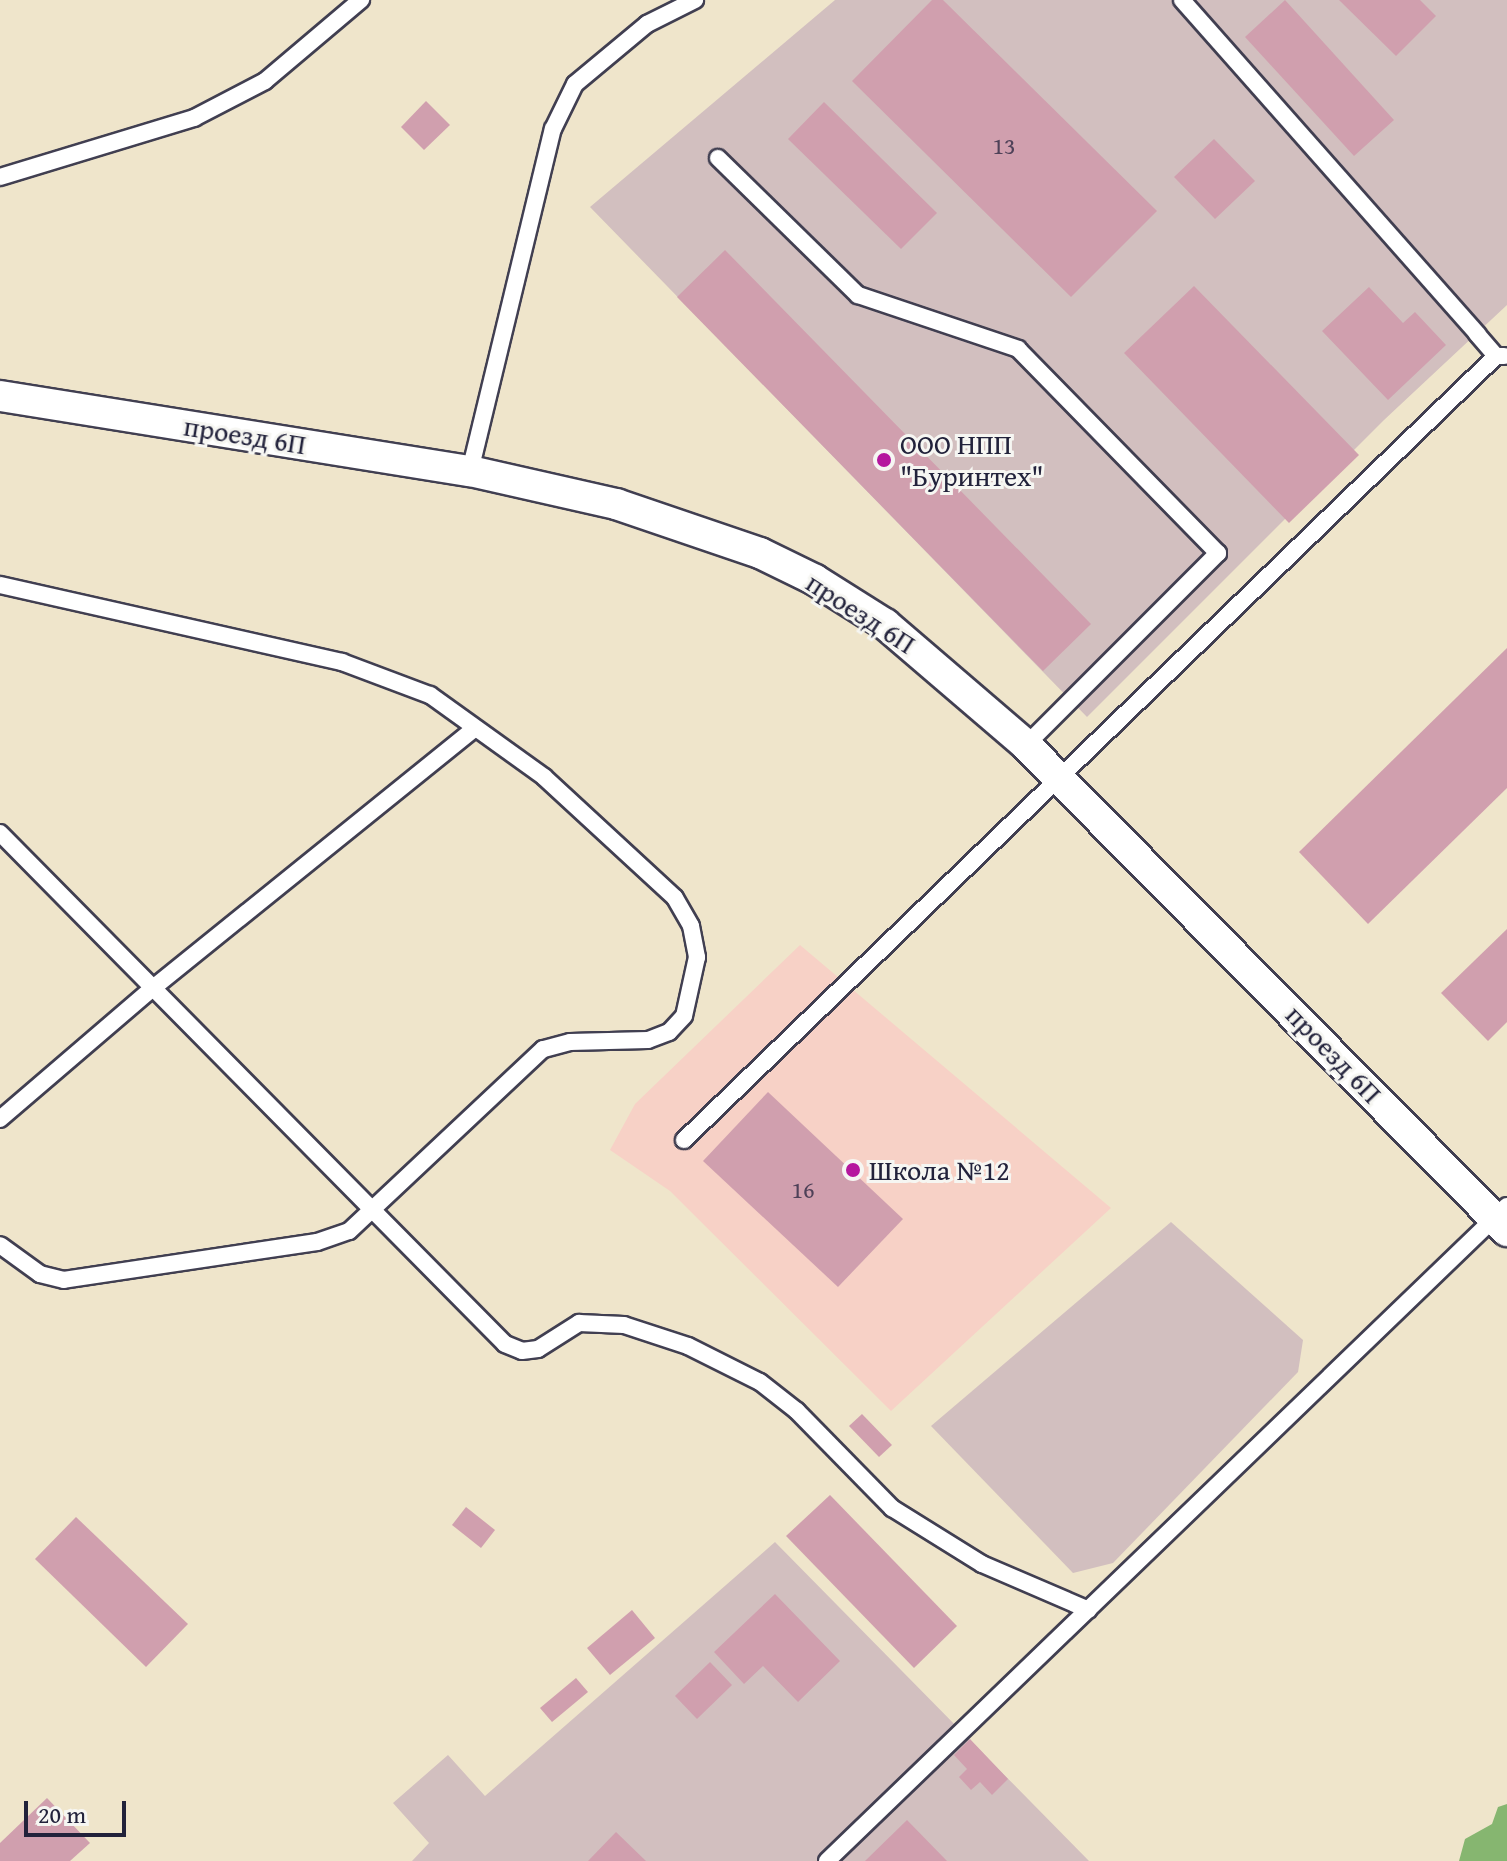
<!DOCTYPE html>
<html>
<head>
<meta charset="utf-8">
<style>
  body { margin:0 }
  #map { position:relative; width:1507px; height:1861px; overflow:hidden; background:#efe5cb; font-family:"Gentium Book Plus",serif }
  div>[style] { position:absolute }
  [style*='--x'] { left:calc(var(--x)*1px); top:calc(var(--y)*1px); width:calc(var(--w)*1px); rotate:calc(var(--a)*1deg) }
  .built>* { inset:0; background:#f7d1c6 }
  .industrial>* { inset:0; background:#d2bfbf }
  .forest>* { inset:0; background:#86b670 }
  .building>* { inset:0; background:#d09fae }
  .roads { filter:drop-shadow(2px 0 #413f51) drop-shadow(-2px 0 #413f51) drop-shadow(0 2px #413f51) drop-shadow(0 -2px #413f51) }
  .lane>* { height:16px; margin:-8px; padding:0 8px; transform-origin:8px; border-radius:8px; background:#fff }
  .street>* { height:30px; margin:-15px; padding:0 15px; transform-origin:15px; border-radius:15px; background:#fff }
  .dots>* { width:22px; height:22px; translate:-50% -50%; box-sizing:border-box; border:4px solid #f6f6f2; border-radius:50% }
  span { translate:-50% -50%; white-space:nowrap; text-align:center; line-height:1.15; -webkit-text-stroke:6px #f6f6f2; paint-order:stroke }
  .number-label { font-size:24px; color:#4e4158 }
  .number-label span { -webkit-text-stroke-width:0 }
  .street-label { font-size:28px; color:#22223b }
  .poi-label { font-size:28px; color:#22223b }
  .left { translate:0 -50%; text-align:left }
  .scale { position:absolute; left:24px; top:1801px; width:102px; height:36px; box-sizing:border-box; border:4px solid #22223b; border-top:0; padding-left:10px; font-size:24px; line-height:28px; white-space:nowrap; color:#22223b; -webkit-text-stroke:6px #f6f6f2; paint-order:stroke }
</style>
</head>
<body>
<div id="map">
  <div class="built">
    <i style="clip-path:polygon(800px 945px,1111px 1208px,891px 1411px,670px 1191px,610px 1150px,635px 1104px)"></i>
  </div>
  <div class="industrial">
    <i style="clip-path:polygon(835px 0,1507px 0,1507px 305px,1384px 420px,1087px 717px,590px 207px)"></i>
    <i style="clip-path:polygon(1171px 1222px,1303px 1340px,1298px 1372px,1113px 1563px,1073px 1573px,931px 1426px)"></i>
    <i style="clip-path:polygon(775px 1542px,1089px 1861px,412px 1861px,429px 1843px,393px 1803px,448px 1755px,485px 1796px)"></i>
  </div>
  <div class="forest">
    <i style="clip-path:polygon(1507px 1804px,1507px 1861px,1459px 1861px,1465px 1839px,1492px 1824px,1498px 1807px)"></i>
  </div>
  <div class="building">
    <i style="clip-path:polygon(932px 0,943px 0,1157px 211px,1071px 297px,852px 81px)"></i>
    <i style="clip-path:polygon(1285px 0,1394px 120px,1354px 156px,1245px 37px)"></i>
    <i style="clip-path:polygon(1339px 0,1420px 0,1436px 16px,1396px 56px)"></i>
    <i style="clip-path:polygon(426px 101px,450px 125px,424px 150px,401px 127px)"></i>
    <i style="clip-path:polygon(824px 102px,937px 213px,901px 249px,788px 139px)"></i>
    <i style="clip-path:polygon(1214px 139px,1255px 181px,1215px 219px,1174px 177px)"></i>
    <i style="clip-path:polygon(725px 250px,1091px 624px,1043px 671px,677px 297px)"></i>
    <i style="clip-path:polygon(1194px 286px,1359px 455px,1289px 523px,1124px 353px)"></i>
    <i style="clip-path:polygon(1369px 287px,1403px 323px,1415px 312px,1446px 345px,1388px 400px,1322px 331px)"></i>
    <i style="clip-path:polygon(1507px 648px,1507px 788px,1368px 924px,1299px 852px)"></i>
    <i style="clip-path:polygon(1507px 929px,1507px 1022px,1488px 1041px,1441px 993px)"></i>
    <i style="clip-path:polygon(768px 1092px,903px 1219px,838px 1287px,703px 1161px)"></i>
    <i style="clip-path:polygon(862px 1414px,892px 1445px,879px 1457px,849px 1426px)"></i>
    <i style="clip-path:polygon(830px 1495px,957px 1626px,914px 1668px,786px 1536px)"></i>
    <i style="clip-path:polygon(466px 1507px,495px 1530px,481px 1548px,452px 1525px)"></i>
    <i style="clip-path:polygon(76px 1517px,188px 1624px,146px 1667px,35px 1559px)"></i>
    <i style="clip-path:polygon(775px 1594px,840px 1661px,798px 1702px,763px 1666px,744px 1684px,714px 1652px)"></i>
    <i style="clip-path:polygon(632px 1610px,655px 1638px,610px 1675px,587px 1648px)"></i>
    <i style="clip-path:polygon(710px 1662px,732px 1685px,697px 1719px,675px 1696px)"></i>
    <i style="clip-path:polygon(576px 1678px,588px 1692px,552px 1722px,540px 1708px)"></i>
    <i style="clip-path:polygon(970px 1739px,1008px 1779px,992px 1795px,980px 1782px,971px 1790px,959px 1777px,967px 1769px,954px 1755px)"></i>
    <i style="clip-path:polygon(47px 1798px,90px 1843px,70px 1861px,0 1861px,0 1843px)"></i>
    <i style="clip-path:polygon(907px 1820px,947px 1861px,865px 1861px)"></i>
    <i style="clip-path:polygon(616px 1832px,646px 1861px,588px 1861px)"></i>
  </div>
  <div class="roads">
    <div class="lane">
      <i style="--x:1182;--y:0;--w:446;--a:48.5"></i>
      <i style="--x:1477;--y:334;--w:29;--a:49"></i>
      <i style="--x:1496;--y:356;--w:8;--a:0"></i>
      <i style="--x:718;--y:158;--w:196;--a:44.4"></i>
      <i style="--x:858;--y:295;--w:169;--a:18.6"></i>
      <i style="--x:1018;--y:349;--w:286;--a:45.6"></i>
      <i style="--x:1218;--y:553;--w:272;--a:135"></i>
      <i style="--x:0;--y:177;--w:203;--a:-16.9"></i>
      <i style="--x:194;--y:118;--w:80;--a:-27.5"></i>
      <i style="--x:265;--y:81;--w:126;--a:-40.2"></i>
      <i style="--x:470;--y:471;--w:352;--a:-76.4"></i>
      <i style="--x:553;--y:129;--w:50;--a:-63.9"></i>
      <i style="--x:575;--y:84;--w:94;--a:-39.8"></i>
      <i style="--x:647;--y:24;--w:54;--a:-26.6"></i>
      <i style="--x:0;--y:585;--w:351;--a:12.7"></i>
      <i style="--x:342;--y:662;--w:94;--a:20.6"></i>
      <i style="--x:430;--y:695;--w:140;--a:35.7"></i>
      <i style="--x:544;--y:777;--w:178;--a:42.7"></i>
      <i style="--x:675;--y:898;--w:32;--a:60"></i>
      <i style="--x:691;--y:926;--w:32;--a:79"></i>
      <i style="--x:697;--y:957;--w:60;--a:102.4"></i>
      <i style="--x:684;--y:1016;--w:22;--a:133"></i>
      <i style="--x:669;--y:1032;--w:22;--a:159"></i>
      <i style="--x:648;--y:1040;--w:78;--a:178.5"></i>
      <i style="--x:570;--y:1042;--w:28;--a:165"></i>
      <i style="--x:543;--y:1049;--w:266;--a:136.8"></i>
      <i style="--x:349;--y:1231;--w:34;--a:161"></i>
      <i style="--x:317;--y:1242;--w:256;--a:171.5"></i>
      <i style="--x:64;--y:1280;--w:25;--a:-166"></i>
      <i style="--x:40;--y:1274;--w:49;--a:-144.1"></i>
      <i style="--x:0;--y:833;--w:718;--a:45.34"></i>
      <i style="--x:505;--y:1344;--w:18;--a:22"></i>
      <i style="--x:522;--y:1351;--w:16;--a:-7"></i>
      <i style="--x:538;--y:1349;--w:49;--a:-32.4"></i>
      <i style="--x:579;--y:1323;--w:45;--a:2.5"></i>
      <i style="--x:624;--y:1325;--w:67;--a:18.2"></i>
      <i style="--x:688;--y:1346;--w:80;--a:26.6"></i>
      <i style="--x:760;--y:1382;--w:47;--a:38.1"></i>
      <i style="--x:797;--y:1411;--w:136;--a:45.6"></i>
      <i style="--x:892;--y:1508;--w:106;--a:31.9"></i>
      <i style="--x:982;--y:1564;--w:116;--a:23.3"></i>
      <i style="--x:0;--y:1119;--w:201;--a:-40.6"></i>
      <i style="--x:153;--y:988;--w:414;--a:-38.9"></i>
      <i style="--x:684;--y:1140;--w:1129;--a:-43.99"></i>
      <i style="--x:827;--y:1861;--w:944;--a:-43.93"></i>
    </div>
    <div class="street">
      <i style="--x:0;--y:396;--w:476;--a:9.1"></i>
      <i style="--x:470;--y:471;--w:150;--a:12.7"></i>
      <i style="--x:616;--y:504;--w:152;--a:18.8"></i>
      <i style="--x:760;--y:553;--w:61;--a:26.1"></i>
      <i style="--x:815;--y:580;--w:83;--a:32.2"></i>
      <i style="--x:885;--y:624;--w:186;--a:40.6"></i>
      <i style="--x:1026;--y:745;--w:684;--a:45.3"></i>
    </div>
  </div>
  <div class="dots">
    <i style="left:884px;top:460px;background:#b5179e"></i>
    <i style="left:853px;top:1170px;background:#b5179e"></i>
  </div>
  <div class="number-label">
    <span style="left:1004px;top:146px">13</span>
    <span style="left:803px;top:1190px">16</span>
  </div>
  <div class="street-label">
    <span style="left:245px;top:435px;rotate:9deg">проезд 6П</span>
    <span style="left:861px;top:613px;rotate:33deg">проезд 6П</span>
    <span style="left:1334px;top:1054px;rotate:46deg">проезд 6П</span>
  </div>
  <div class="poi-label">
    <span class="left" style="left:900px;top:460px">ООО НПП<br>"Буринтех"</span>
    <span class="left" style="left:869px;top:1170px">Школа №12</span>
  </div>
  <div class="scale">20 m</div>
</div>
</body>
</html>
